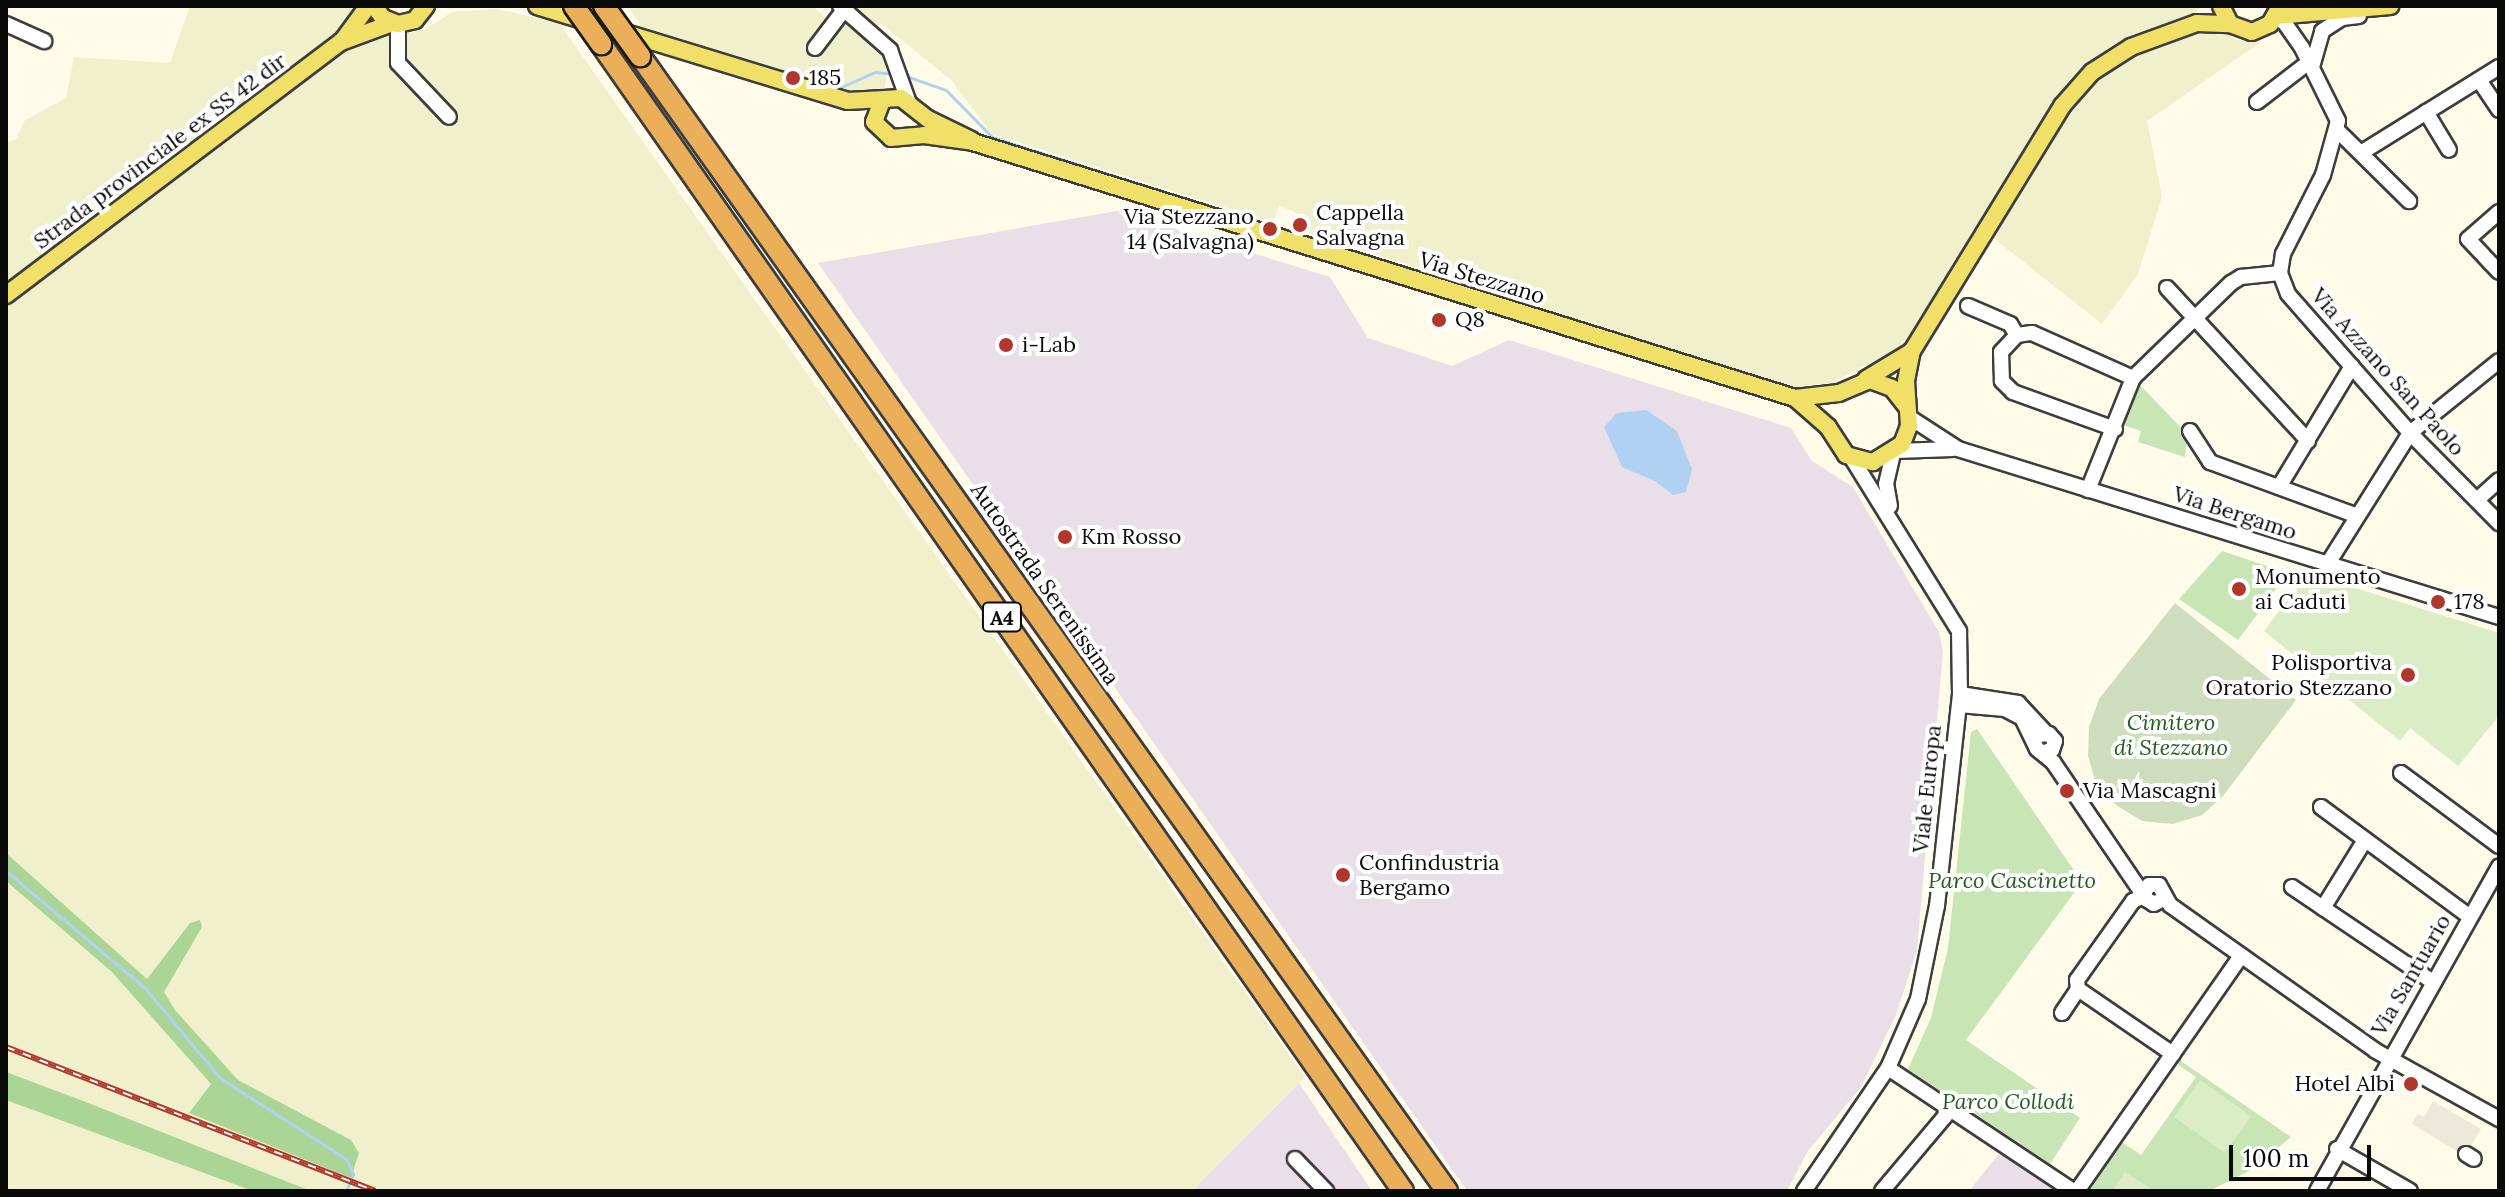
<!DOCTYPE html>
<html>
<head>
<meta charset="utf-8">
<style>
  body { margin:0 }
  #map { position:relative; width:2505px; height:1197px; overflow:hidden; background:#fefce9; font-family:Lora,serif }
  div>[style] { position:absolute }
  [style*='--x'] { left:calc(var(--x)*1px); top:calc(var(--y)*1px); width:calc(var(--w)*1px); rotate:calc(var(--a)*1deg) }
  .industrial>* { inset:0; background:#e9dfe9 }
  .farmland>* { inset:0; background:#f0f1cc }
  .green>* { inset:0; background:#c8e5b6 }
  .forest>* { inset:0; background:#aad596 }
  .cemetery>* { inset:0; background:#ceddbd }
  .pitch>* { inset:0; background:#dbedc7 }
  .plaza>* { inset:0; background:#ece9da }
  .water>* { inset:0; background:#b1d1f2 }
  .stream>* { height:3px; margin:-1.5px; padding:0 1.5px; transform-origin:1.5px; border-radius:1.5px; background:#b1d1f2 }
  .roads { filter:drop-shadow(2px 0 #3d3d3d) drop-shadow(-2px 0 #3d3d3d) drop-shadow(0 2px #3d3d3d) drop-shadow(0 -2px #3d3d3d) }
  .minor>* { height:14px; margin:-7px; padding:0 7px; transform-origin:7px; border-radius:7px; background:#fff }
  .major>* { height:16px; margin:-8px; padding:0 8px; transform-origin:8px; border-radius:8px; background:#f0e067 }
  .highway>* { height:20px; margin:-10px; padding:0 10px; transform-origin:10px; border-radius:10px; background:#ebaf5a }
  .rail>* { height:6px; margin-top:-3px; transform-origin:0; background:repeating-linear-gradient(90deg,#fff 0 9px,#b1372c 0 18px); box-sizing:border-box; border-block:2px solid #b1372c }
  .bridges { filter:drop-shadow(2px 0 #1b1b1b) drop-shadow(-2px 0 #1b1b1b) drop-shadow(0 2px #1b1b1b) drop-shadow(0 -2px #1b1b1b) }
  .highway-bridge>* { height:20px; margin:-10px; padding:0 10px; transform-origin:10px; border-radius:10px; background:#ebaf5a }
  .dots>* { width:22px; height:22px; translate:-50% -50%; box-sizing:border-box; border:4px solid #fff; border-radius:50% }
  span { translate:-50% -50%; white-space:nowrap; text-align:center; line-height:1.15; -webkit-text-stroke:8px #fff; paint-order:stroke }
  .shield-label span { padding:2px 6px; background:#fff; border:2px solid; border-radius:6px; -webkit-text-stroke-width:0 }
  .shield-label { font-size:20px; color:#0a0a0a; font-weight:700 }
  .poi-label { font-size:22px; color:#0a0a0a }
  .left { translate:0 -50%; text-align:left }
  .right { translate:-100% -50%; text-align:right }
  .street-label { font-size:22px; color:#0a0a0a }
  .park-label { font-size:22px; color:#255d20; font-style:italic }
  .frame { position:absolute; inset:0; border:8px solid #0a0a0a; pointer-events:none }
  .scale { position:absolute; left:2229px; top:1145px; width:142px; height:36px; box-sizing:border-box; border:4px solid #0a0a0a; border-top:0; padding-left:10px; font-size:24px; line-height:28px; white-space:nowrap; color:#0a0a0a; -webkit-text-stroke:6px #fff; paint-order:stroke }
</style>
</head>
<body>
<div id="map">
  <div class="industrial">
    <i style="clip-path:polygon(1117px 211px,1330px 277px,1368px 338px,1452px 366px,1509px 340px,1791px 428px,1812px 461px,1853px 487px,1939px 632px,1943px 651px,1917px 950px,1896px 1015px,1861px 1087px,1808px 1151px,1787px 1191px,1467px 1191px,818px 263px)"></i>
    <i style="clip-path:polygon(1299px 1083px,1372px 1191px,1192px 1191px)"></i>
    <i style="clip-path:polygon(2011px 1150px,2075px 1191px,1969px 1191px,1998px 1155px)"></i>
  </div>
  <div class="farmland">
    <i style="clip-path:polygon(190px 6px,359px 6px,342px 36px,352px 47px,377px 33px,394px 36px,426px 29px,452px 12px,497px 9px,559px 23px,1305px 1077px,1192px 1191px,6px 1191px,6px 143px,16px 139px,25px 120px,66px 98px,74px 57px,170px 63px)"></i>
    <i style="clip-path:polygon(628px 6px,812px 6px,836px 26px,852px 6px,2202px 6px,2193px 15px,2201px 30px,2218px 29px,2237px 40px,2261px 42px,2147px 121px,2162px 197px,2138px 274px,2102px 324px,1992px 237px,1973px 229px,1905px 345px,1831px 383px,1792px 387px,1303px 231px,1308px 219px,1279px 205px,1274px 223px,992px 134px,951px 80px,881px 23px,864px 41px,888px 62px,885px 89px,859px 99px,643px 29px)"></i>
  </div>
  <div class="green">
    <i style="clip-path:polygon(2141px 386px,2188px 435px,2185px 457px,2138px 442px,2141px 431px,2123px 425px,2134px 389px)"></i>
    <i style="clip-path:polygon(2222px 551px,2288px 573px,2238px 640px,2179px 599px)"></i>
    <i style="clip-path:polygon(1977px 729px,2082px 882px,1966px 1040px,2080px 1118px,2050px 1164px,1908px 1069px,1931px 1018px,1948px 948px,1971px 732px)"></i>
    <i style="clip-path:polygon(2178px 1059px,2291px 1137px,2249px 1171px,2209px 1191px,2090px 1191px,2120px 1141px,2141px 1155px,2196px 1077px,2176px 1063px)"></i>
  </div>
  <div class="forest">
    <i style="clip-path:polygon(6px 853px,147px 979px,190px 923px,200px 920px,202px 927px,164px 992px,175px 1010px,238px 1080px,351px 1140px,359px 1153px,351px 1178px,189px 1113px,211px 1084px,112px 972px,6px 881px)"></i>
    <i style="clip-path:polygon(6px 1072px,78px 1099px,311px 1191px,253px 1191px,6px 1100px)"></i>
  </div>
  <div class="cemetery">
    <i style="clip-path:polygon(2175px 603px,2296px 700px,2223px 796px,2202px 815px,2173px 824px,2142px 821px,2116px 805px,2096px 783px,2088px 756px,2089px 727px,2099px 699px)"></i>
  </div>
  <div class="pitch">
    <i style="clip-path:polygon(2308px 573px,2499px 633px,2499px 716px,2458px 766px,2410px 728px,2400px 741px,2264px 631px)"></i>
    <i style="clip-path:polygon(2200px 1080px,2251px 1116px,2225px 1153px,2174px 1117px)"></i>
    <i style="clip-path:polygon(2125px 1172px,2154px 1191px,2118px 1191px,2114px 1188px)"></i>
  </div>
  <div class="plaza">
    <i style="clip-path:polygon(2433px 1101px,2481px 1129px,2465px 1156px,2412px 1124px,2418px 1114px,2424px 1117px)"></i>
  </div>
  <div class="water">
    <i style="clip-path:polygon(1646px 410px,1677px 431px,1692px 469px,1686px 492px,1673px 495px,1655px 481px,1622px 467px,1604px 427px,1617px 413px)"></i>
  </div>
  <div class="stream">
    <i style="--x:906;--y:76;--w:42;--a:19.3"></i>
    <i style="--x:946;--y:90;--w:66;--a:45.6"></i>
    <i style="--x:992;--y:137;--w:291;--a:17.6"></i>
    <i style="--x:839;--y:88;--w:39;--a:-24"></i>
    <i style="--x:875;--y:72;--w:20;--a:6"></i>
    <i style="--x:6;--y:871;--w:182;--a:40.1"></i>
    <i style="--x:145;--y:988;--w:117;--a:50.2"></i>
    <i style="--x:220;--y:1078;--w:150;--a:32.7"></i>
    <i style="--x:346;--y:1159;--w:17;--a:65"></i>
    <i style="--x:353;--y:1174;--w:18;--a:112"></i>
  </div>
  <div class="roads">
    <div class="minor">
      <i style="--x:840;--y:6;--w:67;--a:41.3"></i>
      <i style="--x:890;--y:50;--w:56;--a:70.3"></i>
      <i style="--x:2275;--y:18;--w:10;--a:24"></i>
      <i style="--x:2284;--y:22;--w:32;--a:55"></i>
      <i style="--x:2302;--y:48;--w:81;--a:63.7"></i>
      <i style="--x:2338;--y:121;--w:56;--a:105.5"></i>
      <i style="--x:2323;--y:175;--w:89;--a:116.9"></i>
      <i style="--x:2283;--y:254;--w:19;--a:99"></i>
      <i style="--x:2280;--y:273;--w:22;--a:69"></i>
      <i style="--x:2288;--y:294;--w:185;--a:48.7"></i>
      <i style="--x:2410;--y:433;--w:127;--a:45.3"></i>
      <i style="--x:6;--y:24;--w:42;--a:24.1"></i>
      <i style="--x:398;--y:24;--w:39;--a:90"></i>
      <i style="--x:398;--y:63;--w:74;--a:46.6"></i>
      <i style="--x:815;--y:48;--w:53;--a:-52.7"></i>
      <i style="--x:2312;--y:67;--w:37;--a:-74"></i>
      <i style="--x:2322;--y:31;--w:24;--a:-33"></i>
      <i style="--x:2342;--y:18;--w:17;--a:-7"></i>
      <i style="--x:2479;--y:80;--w:36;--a:56"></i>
      <i style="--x:2257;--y:102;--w:66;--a:-37.6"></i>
      <i style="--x:2426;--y:112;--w:44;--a:58.8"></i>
      <i style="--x:2338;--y:131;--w:100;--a:44.6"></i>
      <i style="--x:2364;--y:151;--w:159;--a:-31.9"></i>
      <i style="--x:2499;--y:212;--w:41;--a:138.9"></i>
      <i style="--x:2468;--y:239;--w:45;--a:46.8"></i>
      <i style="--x:2167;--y:288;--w:208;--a:47.3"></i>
      <i style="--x:1968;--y:306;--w:46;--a:23.2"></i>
      <i style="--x:2010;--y:324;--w:13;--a:58"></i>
      <i style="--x:1909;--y:417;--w:59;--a:33.1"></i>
      <i style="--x:1958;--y:449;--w:566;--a:17.25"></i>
      <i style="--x:2115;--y:429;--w:109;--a:-160.1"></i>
      <i style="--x:2013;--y:392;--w:16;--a:-135"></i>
      <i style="--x:2002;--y:381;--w:29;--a:-92"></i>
      <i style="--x:2001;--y:352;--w:23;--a:-47"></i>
      <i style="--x:2017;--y:335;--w:15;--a:-8"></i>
      <i style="--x:2032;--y:333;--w:111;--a:24"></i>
      <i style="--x:2190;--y:431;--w:37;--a:57"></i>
      <i style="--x:2210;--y:462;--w:154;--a:20.1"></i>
      <i style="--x:1896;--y:451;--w:57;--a:-2"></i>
      <i style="--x:2279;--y:487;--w:141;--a:-58.9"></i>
      <i style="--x:2088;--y:490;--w:121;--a:-68.1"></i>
      <i style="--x:2133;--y:378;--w:136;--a:-44.1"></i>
      <i style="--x:2231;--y:283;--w:12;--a:-31"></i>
      <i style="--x:2241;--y:277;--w:39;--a:-6"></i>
      <i style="--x:2478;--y:499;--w:28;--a:-42"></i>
      <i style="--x:1890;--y:506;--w:22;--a:-100"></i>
      <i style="--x:1886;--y:484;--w:31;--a:-77"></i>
      <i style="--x:2327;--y:565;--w:156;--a:-57.8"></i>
      <i style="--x:2410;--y:433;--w:114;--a:-39"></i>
      <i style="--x:1960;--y:694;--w:59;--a:8.8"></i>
      <i style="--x:2018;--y:703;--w:41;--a:47"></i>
      <i style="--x:1959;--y:705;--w:46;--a:5"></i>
      <i style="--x:2005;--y:709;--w:19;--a:28"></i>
      <i style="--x:2022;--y:718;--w:34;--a:64"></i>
      <i style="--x:2037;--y:749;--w:21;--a:39"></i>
      <i style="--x:2053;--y:762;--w:166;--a:55.8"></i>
      <i style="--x:2146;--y:899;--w:9;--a:32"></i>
      <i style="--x:2154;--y:904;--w:10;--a:-29"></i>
      <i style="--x:2039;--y:735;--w:10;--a:-6"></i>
      <i style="--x:2049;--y:734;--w:9;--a:49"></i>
      <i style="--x:2055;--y:741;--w:9;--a:108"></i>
      <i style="--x:2052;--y:750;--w:9;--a:167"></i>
      <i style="--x:2401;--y:773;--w:122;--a:36.7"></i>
      <i style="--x:2321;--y:807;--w:185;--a:36.4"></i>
      <i style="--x:2292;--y:887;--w:170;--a:34"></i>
      <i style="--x:2144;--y:893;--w:9;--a:-58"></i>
      <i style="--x:2149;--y:885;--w:10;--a:0"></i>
      <i style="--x:2159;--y:885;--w:23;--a:61"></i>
      <i style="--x:2170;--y:905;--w:252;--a:35.3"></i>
      <i style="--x:2376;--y:1051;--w:141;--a:28.9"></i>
      <i style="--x:2144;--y:896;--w:12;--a:156"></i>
      <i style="--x:2133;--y:901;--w:97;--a:125.3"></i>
      <i style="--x:2077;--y:980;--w:9;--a:84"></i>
      <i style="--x:2078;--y:989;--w:115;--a:34.4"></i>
      <i style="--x:2323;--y:908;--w:80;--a:-58.3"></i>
      <i style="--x:2062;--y:1013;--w:29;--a:-56"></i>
      <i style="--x:1888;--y:1068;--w:222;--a:33.6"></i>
      <i style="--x:2337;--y:1149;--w:84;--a:29.9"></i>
      <i style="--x:2466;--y:1154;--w:9;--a:32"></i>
      <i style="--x:1295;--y:1159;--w:45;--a:45.9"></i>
      <i style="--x:1804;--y:1191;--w:149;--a:-55.7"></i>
      <i style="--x:1888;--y:1068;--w:75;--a:-66.5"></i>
      <i style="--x:1918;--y:999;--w:95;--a:-78.5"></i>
      <i style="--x:1937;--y:906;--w:213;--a:-83.8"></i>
      <i style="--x:1960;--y:694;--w:63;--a:-90.9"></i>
      <i style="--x:1959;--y:631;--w:201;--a:-121.8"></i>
      <i style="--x:1882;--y:1191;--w:107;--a:-49.9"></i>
      <i style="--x:2077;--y:1191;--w:287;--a:-55.1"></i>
      <i style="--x:2317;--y:1191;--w:372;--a:-60.7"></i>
    </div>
    <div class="major">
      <i style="--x:374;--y:6;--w:15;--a:53"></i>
      <i style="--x:383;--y:18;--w:16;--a:22"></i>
      <i style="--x:398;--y:24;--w:17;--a:-13"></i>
      <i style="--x:415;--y:20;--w:18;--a:-52"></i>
      <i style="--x:537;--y:6;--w:325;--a:17"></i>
      <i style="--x:848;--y:101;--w:53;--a:-3.2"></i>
      <i style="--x:901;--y:98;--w:34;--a:38"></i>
      <i style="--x:928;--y:119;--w:48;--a:26"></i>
      <i style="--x:2221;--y:6;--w:20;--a:63"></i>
      <i style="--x:2230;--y:24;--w:23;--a:20"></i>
      <i style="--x:2252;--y:32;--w:20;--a:-24"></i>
      <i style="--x:2270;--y:24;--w:18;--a:-61"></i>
      <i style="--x:2276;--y:16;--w:115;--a:-5"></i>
      <i style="--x:343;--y:40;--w:42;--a:-53.7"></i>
      <i style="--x:882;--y:101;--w:22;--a:111"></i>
      <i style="--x:874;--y:122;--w:23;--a:43"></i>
      <i style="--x:891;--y:138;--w:33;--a:-5"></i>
      <i style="--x:924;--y:135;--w:49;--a:8.1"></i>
      <i style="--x:973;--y:142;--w:861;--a:17.3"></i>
      <i style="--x:1795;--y:398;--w:44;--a:41.3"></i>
      <i style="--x:1828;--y:427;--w:33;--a:57"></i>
      <i style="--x:1846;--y:455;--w:28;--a:15"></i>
      <i style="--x:1873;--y:462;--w:34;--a:-32"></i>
      <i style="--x:1902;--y:444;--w:19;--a:-69"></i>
      <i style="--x:1909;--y:426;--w:45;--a:-93.8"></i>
      <i style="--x:1906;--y:381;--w:31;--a:-79"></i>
      <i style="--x:1912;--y:351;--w:287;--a:-58.5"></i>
      <i style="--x:2062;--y:106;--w:45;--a:-48.6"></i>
      <i style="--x:2092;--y:72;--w:46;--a:-32.7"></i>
      <i style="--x:2131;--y:47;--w:70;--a:-20"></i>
      <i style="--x:2197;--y:23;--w:33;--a:2"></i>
      <i style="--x:6;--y:295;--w:420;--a:-37.1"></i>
      <i style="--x:341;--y:42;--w:54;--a:-20.4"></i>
      <i style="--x:1866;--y:379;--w:52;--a:-31"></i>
      <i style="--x:1795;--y:398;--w:44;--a:-6.5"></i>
      <i style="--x:1839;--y:393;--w:34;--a:-23"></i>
      <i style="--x:1870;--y:380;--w:23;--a:20"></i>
      <i style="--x:1892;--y:388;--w:23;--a:52"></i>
    </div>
    <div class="highway">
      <i style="--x:601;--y:44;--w:1400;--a:55.04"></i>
      <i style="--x:640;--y:56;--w:1393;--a:54.59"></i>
    </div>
  </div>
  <div class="rail">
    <i style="--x:6;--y:1047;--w:396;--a:21.3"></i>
  </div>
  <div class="bridges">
    <div class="highway-bridge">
      <i style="--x:574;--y:6;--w:47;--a:54.6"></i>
      <i style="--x:604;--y:6;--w:62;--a:54.2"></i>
    </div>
  </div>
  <div class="dots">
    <i style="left:793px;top:78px;background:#b1372c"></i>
    <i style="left:1300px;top:225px;background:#b1372c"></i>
    <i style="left:1270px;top:229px;background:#b1372c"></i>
    <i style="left:1439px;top:320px;background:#b1372c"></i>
    <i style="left:1006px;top:345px;background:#b1372c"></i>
    <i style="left:1065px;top:537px;background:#b1372c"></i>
    <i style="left:2239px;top:589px;background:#b1372c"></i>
    <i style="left:2438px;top:602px;background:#b1372c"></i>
    <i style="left:2408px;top:675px;background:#b1372c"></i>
    <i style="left:2067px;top:791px;background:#b1372c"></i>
    <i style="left:1343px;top:875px;background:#b1372c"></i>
    <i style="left:2411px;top:1084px;background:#b1372c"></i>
  </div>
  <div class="shield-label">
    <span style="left:1002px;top:617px">A4</span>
  </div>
  <div class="poi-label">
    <span class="left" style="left:809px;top:78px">185</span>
    <span class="left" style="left:1316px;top:225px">Cappella<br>Salvagna</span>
    <span class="right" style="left:1254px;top:229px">Via Stezzano<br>14 (Salvagna)</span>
    <span class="left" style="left:1455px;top:320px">Q8</span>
    <span class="left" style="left:1022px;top:345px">i-Lab</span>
    <span class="left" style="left:1081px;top:537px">Km Rosso</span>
    <span class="left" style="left:2255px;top:589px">Monumento<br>ai Caduti</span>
    <span class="left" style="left:2454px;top:602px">178</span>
    <span class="right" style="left:2392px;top:675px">Polisportiva<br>Oratorio Stezzano</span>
    <span class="left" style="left:2083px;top:791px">Via Mascagni</span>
    <span class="left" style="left:1359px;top:875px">Confindustria<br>Bergamo</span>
    <span class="right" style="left:2395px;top:1084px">Hotel Albi</span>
  </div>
  <div class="street-label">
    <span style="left:160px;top:151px;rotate:-37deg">Strada provinciale ex SS 42 dir</span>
    <span style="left:1482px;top:278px;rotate:17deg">Via Stezzano</span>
    <span style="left:2388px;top:372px;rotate:48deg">Via Azzano San Paolo</span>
    <span style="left:2235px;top:513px;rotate:18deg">Via Bergamo</span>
    <span style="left:1045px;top:584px;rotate:55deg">Autostrada Serenissima</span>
    <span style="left:1927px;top:789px;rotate:-84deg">Viale Europa</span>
    <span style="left:2411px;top:975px;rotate:-60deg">Via Santuario</span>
  </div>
  <div class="park-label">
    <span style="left:2171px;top:735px">Cimitero<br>di Stezzano</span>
    <span style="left:2012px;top:881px">Parco Cascinetto</span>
    <span style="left:2008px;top:1102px">Parco Collodi</span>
  </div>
  <div class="frame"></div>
  <div class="scale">100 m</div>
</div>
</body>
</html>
